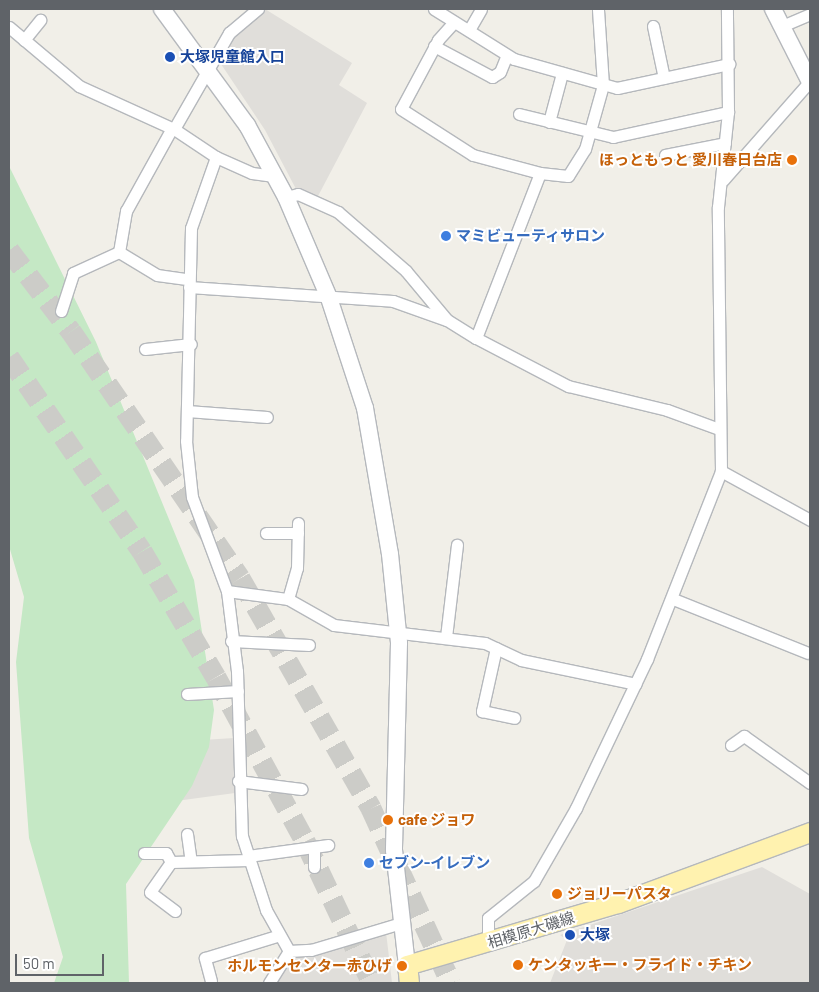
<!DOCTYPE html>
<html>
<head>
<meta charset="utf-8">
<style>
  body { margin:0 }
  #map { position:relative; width:819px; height:992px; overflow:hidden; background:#f1efe8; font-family:Barlow,"Noto Sans JP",sans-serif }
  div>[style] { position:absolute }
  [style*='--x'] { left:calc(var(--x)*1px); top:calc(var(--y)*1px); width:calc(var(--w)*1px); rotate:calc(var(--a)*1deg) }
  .industrial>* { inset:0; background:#e0deda }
  .green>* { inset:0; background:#c5e8c5 }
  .highway-tunnel>* { height:21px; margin-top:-10.5px; transform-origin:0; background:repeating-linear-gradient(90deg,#ccccc8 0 21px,transparent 0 32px) }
  .roads { filter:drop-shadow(1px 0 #b5b8bc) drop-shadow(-1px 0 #b5b8bc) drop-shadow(0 1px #b5b8bc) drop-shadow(0 -1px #b5b8bc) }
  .street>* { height:11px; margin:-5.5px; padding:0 5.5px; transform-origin:5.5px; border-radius:5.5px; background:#fff }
  .secondary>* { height:16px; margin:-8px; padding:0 8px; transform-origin:8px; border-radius:8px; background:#fff }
  .primary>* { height:19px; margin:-9.5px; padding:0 9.5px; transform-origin:9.5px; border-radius:9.5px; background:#fff2af }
  .dots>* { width:14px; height:14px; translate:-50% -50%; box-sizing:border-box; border:2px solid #fff; border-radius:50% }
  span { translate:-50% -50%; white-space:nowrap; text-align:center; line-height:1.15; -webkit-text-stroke:4px #fff; paint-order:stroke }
  .transit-label { font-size:15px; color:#164399; font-weight:700 }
  .left { translate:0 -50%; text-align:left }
  .food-label { font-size:15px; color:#c56008; font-weight:700 }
  .right { translate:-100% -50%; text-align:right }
  .shop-label { font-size:15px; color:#366cbe; font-weight:700 }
  .street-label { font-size:15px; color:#5f6368 }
  .frame { position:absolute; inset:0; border:10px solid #5f6368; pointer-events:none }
  .scale { position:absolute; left:15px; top:954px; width:89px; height:22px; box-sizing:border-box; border:2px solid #5f6368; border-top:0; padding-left:6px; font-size:15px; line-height:18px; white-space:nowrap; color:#5f6368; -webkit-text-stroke:4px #fff; paint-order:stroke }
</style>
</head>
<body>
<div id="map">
  <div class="industrial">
    <i style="clip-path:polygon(265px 9px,352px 63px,339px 85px,367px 103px,317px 198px,296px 189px,265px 130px,217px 58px,229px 39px)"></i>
    <i style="clip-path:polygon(234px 738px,235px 793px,176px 801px,186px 741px)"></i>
    <i style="clip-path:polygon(762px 867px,810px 894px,810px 983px,550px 983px,567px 940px,560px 935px)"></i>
    <i style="clip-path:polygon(386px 932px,392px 983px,273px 983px,293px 955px)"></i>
  </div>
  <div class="green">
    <i style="clip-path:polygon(9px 166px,96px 342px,194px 580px,214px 710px,209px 747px,192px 786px,126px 884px,129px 983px,54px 983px,63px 957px,29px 838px,16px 662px,24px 597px,9px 546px)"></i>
  </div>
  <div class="highway-tunnel">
    <i style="--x:9;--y:250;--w:102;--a:52.6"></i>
    <i style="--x:71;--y:331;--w:299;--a:55.6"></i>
    <i style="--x:240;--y:578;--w:265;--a:60.3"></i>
    <i style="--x:371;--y:808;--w:192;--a:65.4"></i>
    <i style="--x:9;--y:357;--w:235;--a:55.6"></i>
    <i style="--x:142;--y:551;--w:146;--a:59.6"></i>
    <i style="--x:216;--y:677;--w:187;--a:61.5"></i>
    <i style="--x:305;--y:841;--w:157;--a:64.7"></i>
  </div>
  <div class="roads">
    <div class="street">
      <i style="--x:434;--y:9;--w:94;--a:32"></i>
      <i style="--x:514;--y:59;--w:107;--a:15.7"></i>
      <i style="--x:617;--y:88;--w:115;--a:-12.1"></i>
      <i style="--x:454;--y:22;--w:24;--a:132"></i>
      <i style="--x:438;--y:40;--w:78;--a:118.2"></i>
      <i style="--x:401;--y:109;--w:85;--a:32.6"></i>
      <i style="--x:473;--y:155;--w:69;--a:15"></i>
      <i style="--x:653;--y:26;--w:53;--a:78.1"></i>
      <i style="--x:782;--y:26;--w:30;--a:-23"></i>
      <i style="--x:9;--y:27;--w:92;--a:40.1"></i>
      <i style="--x:79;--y:86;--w:104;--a:24.4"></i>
      <i style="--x:174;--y:129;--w:111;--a:-60.2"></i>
      <i style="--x:229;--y:33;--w:38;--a:-40"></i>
      <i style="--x:469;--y:30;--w:24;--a:-60"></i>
      <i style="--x:24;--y:40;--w:26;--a:-51"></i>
      <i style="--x:434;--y:46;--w:66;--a:28.1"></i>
      <i style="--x:492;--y:77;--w:9;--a:-32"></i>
      <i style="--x:500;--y:72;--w:18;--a:-68"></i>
      <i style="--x:519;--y:114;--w:97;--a:13.7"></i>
      <i style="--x:613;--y:137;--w:118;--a:-12.3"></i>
      <i style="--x:549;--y:122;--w:51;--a:-75.1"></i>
      <i style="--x:174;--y:129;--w:50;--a:33.7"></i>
      <i style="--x:216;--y:157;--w:75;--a:109.4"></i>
      <i style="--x:191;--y:228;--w:213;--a:91.3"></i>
      <i style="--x:186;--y:441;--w:56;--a:83.9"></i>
      <i style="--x:192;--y:497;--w:100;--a:69.6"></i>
      <i style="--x:227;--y:591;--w:81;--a:82.9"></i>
      <i style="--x:237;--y:671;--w:165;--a:88.3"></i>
      <i style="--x:242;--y:836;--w:78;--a:72"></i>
      <i style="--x:266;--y:910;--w:47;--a:60.7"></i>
      <i style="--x:289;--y:951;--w:22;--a:-3"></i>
      <i style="--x:311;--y:950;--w:94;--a:-16.7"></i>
      <i style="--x:665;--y:155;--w:61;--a:-11.3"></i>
      <i style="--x:216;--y:157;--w:39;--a:24"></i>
      <i style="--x:252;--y:173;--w:22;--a:8"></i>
      <i style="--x:723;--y:180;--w:132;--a:-48.7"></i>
      <i style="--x:286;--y:197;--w:12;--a:-14"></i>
      <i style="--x:298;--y:194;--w:44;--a:24.2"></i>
      <i style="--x:338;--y:212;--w:90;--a:40.9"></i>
      <i style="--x:406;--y:271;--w:64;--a:50.1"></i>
      <i style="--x:447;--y:320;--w:34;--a:32"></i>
      <i style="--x:476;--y:338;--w:177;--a:-68.8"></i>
      <i style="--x:540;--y:173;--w:28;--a:6"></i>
      <i style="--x:568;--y:176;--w:32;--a:-58"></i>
      <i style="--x:585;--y:149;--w:66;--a:-74.3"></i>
      <i style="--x:603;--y:85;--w:76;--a:-93.8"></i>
      <i style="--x:119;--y:252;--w:42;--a:-80.3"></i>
      <i style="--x:126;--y:211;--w:95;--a:-61"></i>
      <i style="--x:189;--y:287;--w:204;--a:3.9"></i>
      <i style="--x:393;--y:301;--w:56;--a:19.7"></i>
      <i style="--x:61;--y:311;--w:40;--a:-72"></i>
      <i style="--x:73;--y:273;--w:51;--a:-24.5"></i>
      <i style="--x:119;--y:252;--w:44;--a:31.2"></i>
      <i style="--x:157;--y:275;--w:30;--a:8"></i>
      <i style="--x:476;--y:338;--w:104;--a:27.6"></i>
      <i style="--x:568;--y:386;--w:102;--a:13.6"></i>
      <i style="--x:667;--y:410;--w:55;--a:20.1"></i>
      <i style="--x:145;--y:349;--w:46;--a:-6.2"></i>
      <i style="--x:187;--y:411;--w:80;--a:4.3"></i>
      <i style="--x:721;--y:471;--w:102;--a:28.8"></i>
      <i style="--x:266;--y:533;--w:32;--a:0"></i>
      <i style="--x:227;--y:591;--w:62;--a:7.5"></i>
      <i style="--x:288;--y:599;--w:53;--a:29.5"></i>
      <i style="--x:334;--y:625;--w:152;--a:6.8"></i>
      <i style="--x:485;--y:643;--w:40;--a:25"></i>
      <i style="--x:521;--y:660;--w:117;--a:11.8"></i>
      <i style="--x:288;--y:599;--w:32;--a:-74"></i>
      <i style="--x:297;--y:568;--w:45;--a:-88.7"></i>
      <i style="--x:673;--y:599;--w:145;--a:21.8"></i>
      <i style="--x:446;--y:637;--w:93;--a:-83.2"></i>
      <i style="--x:231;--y:641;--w:78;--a:2.9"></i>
      <i style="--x:496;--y:648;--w:65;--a:102.5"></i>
      <i style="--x:482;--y:711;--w:33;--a:12"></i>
      <i style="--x:187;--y:694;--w:51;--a:-3.4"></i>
      <i style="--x:731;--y:745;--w:16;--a:-35"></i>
      <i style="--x:744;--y:736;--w:81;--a:35.5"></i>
      <i style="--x:238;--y:781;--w:64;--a:7.2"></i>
      <i style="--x:187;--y:834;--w:27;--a:82"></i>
      <i style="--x:314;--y:847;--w:20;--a:90"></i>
      <i style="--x:144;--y:853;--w:22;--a:0"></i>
      <i style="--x:166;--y:853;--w:10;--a:61"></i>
      <i style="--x:248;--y:856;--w:81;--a:-7.8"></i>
      <i style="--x:175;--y:911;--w:31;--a:-143"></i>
      <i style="--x:150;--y:892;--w:37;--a:-55"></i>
      <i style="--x:171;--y:862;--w:78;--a:-1.5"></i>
      <i style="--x:488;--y:944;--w:26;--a:-90"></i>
      <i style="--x:488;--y:918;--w:59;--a:-38.8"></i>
      <i style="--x:534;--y:881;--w:84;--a:-60.1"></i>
      <i style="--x:576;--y:808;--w:165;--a:-64.5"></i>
      <i style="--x:647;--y:659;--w:202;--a:-68.5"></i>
      <i style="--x:721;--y:471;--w:264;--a:-90.7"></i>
      <i style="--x:718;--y:207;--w:96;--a:-84"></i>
      <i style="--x:728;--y:112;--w:103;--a:-90.6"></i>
      <i style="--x:211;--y:981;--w:24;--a:-105"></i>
      <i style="--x:205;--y:958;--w:75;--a:-17"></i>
      <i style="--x:269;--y:983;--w:38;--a:-58"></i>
    </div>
    <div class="secondary">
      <i style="--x:162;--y:9;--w:144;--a:53.8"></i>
      <i style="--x:247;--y:125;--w:82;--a:61.6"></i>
      <i style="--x:286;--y:197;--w:110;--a:66.9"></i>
      <i style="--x:329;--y:298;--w:116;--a:71.9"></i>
      <i style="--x:365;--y:408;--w:148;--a:80.3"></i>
      <i style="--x:390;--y:554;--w:89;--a:84.2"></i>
      <i style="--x:399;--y:643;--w:207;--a:91.4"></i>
      <i style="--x:394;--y:850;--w:116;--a:83.6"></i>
      <i style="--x:773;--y:9;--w:82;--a:63.1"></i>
    </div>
    <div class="primary">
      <i style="--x:409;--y:983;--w:18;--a:-96"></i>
      <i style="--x:407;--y:965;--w:220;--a:-16.4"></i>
      <i style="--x:618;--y:903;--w:205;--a:-20.3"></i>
    </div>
  </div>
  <div class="dots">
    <i style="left:170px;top:57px;background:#1a4fb4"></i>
    <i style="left:792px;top:160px;background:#e8710a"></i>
    <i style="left:446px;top:236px;background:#3f7fe0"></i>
    <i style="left:388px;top:820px;background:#e8710a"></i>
    <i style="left:369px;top:863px;background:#3f7fe0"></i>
    <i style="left:557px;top:894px;background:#e8710a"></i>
    <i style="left:570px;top:935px;background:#1a4fb4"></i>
    <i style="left:518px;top:965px;background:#e8710a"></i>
    <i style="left:402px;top:966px;background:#e8710a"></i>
  </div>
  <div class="transit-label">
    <span class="left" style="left:180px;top:57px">大塚児童館入口</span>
    <span class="left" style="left:580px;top:935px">大塚</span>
  </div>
  <div class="food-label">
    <span class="right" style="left:782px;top:160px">ほっともっと 愛川春日台店</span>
    <span class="left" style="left:398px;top:820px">cafe ジョワ</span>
    <span class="left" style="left:567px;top:894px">ジョリーパスタ</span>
    <span class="left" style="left:528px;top:965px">ケンタッキー・フライド・チキン</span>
    <span class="right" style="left:392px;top:966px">ホルモンセンター赤ひげ</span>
  </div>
  <div class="shop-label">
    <span class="left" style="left:456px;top:236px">マミビューティサロン</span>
    <span class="left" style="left:379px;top:863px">セブン-イレブン</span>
  </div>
  <div class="street-label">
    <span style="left:531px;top:930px;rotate:-17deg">相模原大磯線</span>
  </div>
  <div class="frame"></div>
  <div class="scale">50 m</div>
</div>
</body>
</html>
